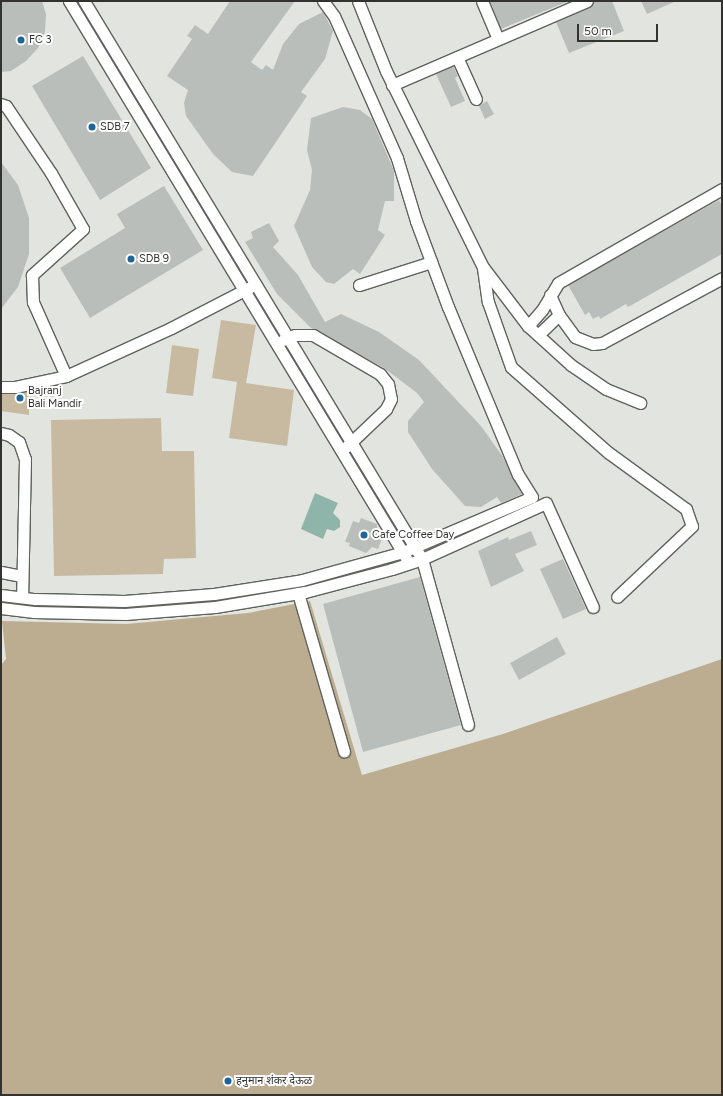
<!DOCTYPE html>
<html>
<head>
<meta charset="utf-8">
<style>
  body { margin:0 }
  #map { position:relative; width:723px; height:1096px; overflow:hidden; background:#e2e5df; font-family:Figtree,"Noto Sans Devanagari",sans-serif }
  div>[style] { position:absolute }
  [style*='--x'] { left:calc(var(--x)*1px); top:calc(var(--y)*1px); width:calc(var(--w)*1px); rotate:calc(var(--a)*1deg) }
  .green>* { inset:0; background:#c7baa0 }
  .forest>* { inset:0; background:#bdad90 }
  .water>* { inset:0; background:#8fb5aa }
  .building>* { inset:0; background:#b9beba }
  .roads { filter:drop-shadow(1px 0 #5f625d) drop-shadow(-1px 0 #5f625d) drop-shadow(0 1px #5f625d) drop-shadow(0 -1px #5f625d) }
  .minor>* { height:11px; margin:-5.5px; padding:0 5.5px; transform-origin:5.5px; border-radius:5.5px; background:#fff }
  .dots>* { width:11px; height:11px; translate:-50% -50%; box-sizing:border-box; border:2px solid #fff; border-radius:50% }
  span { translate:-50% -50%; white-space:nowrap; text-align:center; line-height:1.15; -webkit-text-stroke:4px #fff; paint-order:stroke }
  .poi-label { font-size:11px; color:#323331 }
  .left { translate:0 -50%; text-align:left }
  .frame { position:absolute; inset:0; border:2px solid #323331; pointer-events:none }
  .scale { position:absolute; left:577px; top:24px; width:81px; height:18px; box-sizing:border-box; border:2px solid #323331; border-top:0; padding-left:5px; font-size:12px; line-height:14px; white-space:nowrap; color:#323331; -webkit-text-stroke:3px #fff; paint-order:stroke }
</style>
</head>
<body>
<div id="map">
  <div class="green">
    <i style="clip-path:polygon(221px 320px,256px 325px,246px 383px,294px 390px,287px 446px,229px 438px,237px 382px,212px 378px)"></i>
    <i style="clip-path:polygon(172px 345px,199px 349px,193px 396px,166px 393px)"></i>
    <i style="clip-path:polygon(1px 384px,29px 384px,29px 415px,1px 411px)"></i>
    <i style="clip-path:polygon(161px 418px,162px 451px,194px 451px,196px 558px,164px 559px,163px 574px,54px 576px,51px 420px)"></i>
  </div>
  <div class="forest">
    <i style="clip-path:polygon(310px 601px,362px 775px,503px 734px,722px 659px,722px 1095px,1px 1095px,1px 665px,6px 659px,2px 621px,126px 624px,248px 613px)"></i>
  </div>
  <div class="water">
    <i style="clip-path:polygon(315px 493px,338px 503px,333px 513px,340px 520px,340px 527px,334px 531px,327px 529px,323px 539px,301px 529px)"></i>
  </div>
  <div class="building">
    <i style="clip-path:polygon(1px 1px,42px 1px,46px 14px,45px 32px,38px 48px,26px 61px,11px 71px,1px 72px)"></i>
    <i style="clip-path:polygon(230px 1px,295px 1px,251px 62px,262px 70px,266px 65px,273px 70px,283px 44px,299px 24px,323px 12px,333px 31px,325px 59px,301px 92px,307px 96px,253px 176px,232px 172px,213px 154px,186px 116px,184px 103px,188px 90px,167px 76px,192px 39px,187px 36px,195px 25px,208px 34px)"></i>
    <i style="clip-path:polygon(490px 1px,569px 1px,501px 29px)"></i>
    <i style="clip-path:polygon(594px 1px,612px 1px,624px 31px,569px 53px,556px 22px,590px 7px)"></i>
    <i style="clip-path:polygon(641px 1px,676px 1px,647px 14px)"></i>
    <i style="clip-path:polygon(83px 56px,151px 168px,100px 200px,32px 86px)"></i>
    <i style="clip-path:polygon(453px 66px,458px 76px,455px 78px,465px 101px,451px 107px,436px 74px)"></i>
    <i style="clip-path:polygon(487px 101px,494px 114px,485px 119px,479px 106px)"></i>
    <i style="clip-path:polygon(343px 107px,360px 110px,372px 119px,394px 171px,394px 201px,385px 201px,378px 230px,385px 235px,360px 274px,353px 269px,334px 284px,326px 282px,312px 267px,294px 226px,310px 190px,312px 170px,307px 150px,311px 118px)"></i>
    <i style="clip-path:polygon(1px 162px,18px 185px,29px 218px,29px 254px,18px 287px,1px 309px)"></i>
    <i style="clip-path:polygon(164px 186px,203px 250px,90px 318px,60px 268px,125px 228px,117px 214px)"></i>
    <i style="clip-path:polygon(719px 200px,722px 206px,722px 254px,628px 307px,626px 304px,600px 319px,599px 316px,593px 319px,589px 312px,585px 315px,568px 285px)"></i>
    <i style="clip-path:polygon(269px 223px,279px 241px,273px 247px,298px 275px,325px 322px,341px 314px,379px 332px,419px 360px,481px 426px,503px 457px,522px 494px,501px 503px,497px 497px,481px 507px,465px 506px,432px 469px,408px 432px,408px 421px,424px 402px,417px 393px,384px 368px,311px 328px,277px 294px,245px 242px,253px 238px,251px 232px)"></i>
    <i style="clip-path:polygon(361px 518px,377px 524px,377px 534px,383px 536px,378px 549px,372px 547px,366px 553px,349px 546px,350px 543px,345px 542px,353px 521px,359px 523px)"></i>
    <i style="clip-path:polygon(531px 531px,537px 545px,515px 554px,524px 571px,491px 587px,478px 551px,508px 537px,509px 540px)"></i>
    <i style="clip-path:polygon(563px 559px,586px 609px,563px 619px,540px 569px)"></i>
    <i style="clip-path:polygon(420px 577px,461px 725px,363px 752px,323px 604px)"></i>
    <i style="clip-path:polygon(557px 637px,566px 654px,519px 680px,510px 663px)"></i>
  </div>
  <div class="roads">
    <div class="minor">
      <i style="--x:69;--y:1;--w:651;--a:58.82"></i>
      <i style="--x:84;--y:1;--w:652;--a:58.8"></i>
      <i style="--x:422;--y:559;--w:172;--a:74.5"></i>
      <i style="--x:358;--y:1;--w:75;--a:68.2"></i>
      <i style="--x:386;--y:71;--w:219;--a:63.7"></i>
      <i style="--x:483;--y:267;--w:74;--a:52.7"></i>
      <i style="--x:528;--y:326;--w:58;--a:42.2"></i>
      <i style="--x:571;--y:365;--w:42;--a:34.4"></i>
      <i style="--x:606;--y:389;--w:37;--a:22"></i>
      <i style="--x:482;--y:1;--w:41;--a:67.2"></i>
      <i style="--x:457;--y:57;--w:46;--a:65.7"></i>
      <i style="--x:392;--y:85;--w:212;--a:-23.3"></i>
      <i style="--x:1;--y:104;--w:5;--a:22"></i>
      <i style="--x:6;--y:106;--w:81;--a:56.1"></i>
      <i style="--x:51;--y:173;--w:64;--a:60.3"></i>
      <i style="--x:83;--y:229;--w:69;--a:138"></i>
      <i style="--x:32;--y:275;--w:27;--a:88"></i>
      <i style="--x:33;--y:302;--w:81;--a:66"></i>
      <i style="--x:483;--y:268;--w:34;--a:82"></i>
      <i style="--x:488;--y:302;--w:69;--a:70.5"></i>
      <i style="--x:511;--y:367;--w:130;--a:41.3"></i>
      <i style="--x:609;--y:453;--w:95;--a:36"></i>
      <i style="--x:686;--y:509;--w:18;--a:71"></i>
      <i style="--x:692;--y:526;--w:103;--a:136.6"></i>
      <i style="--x:359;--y:285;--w:76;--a:-17.7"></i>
      <i style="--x:550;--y:295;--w:22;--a:66"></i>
      <i style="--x:559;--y:315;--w:27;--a:54"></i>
      <i style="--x:575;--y:337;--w:19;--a:21"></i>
      <i style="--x:593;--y:344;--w:9;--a:-6"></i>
      <i style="--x:602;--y:343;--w:136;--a:-28.4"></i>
      <i style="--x:528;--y:326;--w:21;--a:-49"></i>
      <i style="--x:542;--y:310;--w:31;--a:-59"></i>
      <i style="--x:558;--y:283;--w:189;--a:-29.8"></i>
      <i style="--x:538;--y:335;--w:29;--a:-44"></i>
      <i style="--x:283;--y:340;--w:13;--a:-23"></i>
      <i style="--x:295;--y:335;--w:18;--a:0"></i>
      <i style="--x:313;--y:335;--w:78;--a:30.2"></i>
      <i style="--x:380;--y:374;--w:13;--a:51"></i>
      <i style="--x:388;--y:384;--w:15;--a:79"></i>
      <i style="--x:391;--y:399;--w:11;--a:117"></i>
      <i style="--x:386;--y:409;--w:54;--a:136.5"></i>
      <i style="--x:1;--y:387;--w:14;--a:0"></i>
      <i style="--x:15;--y:387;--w:52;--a:-12.2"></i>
      <i style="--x:66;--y:376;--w:115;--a:-24.6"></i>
      <i style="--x:171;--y:328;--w:89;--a:-27.4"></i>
      <i style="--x:1;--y:433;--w:8;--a:14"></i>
      <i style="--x:9;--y:435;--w:12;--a:35"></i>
      <i style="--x:19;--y:442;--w:18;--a:71"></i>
      <i style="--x:25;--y:459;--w:138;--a:91.2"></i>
      <i style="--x:1;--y:572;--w:21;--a:11"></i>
      <i style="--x:298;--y:593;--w:165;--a:73.8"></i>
      <i style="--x:1;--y:595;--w:34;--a:7"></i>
      <i style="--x:35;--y:599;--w:89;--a:1.3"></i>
      <i style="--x:124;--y:601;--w:90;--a:-4.4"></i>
      <i style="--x:214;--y:594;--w:89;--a:-9"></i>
      <i style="--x:302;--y:580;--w:105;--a:-15.5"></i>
      <i style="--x:403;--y:552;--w:140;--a:-23.1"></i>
      <i style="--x:532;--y:497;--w:26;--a:-122"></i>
      <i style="--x:518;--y:475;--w:182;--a:-112.6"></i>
      <i style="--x:448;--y:307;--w:92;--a:-110.4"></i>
      <i style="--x:416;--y:221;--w:66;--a:-106.8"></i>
      <i style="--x:397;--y:158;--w:155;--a:-113.9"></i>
      <i style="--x:334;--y:16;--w:19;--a:-126"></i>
      <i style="--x:1;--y:608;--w:33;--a:7"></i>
      <i style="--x:34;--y:612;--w:91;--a:1.3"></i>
      <i style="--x:125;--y:614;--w:90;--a:-4.4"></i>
      <i style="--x:215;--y:607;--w:91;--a:-9.5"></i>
      <i style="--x:305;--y:592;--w:90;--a:-14.8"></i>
      <i style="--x:392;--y:569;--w:32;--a:-18"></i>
      <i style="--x:422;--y:559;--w:136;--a:-24.3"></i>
      <i style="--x:546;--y:503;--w:114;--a:65.7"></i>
    </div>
  </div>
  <div class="dots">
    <i style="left:21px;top:40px;background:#1e669a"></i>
    <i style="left:92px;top:127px;background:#1e669a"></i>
    <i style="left:131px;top:259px;background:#1e669a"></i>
    <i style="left:20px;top:398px;background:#1e669a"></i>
    <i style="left:364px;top:535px;background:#1e669a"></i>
    <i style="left:228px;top:1081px;background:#1e669a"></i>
  </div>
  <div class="poi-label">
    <span class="left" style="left:29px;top:40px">FC 3</span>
    <span class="left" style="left:100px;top:127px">SDB 7</span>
    <span class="left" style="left:139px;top:259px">SDB 9</span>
    <span class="left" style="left:28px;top:398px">Bajranj<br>Bali Mandir</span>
    <span class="left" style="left:372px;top:535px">Cafe Coffee Day</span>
    <span class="left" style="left:236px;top:1081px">हनुमान शंकर देऊळ</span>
  </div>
  <div class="frame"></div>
  <div class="scale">50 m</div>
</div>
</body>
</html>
